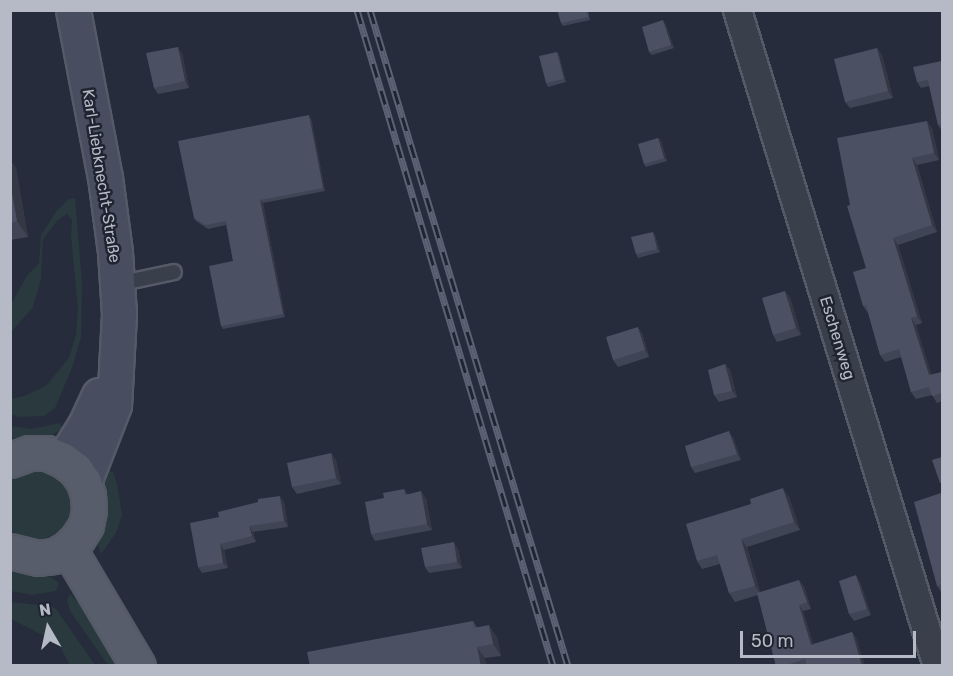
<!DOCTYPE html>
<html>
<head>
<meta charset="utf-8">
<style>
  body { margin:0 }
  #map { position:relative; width:953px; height:676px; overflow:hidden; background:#262c3c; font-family:Rubik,sans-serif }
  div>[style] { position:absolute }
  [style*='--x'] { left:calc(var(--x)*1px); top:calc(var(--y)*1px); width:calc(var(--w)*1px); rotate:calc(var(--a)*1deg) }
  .green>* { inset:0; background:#29393e }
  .roads { filter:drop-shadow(2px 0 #555a67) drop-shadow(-2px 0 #555a67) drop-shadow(0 2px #555a67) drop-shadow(0 -2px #555a67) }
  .lane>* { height:14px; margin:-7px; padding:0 7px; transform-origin:7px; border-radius:7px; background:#3a3f4c }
  .street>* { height:27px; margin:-13.5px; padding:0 13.5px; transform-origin:13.5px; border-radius:13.5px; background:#3a3f4c }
  .secondary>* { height:33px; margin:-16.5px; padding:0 16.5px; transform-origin:16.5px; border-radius:16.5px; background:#484d5f }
  .primary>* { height:33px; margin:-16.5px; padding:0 16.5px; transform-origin:16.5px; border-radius:16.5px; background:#585d6c }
  .rail>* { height:7px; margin-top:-3.5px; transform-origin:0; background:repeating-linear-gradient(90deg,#1f2431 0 14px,#5c6273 0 28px); box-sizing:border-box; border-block:2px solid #5c6273 }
  .wall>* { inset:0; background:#404555 }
  .shaded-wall>* { inset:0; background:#343845 }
  .building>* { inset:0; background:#4b5063 }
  span { translate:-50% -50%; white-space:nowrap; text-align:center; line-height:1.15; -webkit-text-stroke:5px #1f2431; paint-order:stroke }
  .street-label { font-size:16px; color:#b6bac7 }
  .frame { position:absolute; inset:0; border:12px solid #b6bac7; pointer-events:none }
  .north { position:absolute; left:18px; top:598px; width:60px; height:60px; -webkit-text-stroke:4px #1f2431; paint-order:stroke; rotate:351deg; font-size:16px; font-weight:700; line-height:24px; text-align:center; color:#b6bac7 }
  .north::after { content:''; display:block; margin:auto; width:21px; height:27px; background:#b6bac7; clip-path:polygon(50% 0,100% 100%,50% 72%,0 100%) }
  .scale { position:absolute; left:740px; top:631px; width:176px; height:27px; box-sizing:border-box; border:3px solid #b6bac7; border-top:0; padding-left:8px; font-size:18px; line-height:21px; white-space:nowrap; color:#b6bac7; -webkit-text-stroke:4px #1f2431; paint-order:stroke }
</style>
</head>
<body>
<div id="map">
  <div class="green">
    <i style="clip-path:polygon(75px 198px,82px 283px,81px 337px,72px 368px,55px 408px,44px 416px,19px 417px,11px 414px,11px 399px,24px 396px,46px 386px,69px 358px,76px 335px,78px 309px,71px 235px,72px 220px,67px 214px,58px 220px,43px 239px,41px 278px,33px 307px,11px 332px,11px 304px,28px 274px,39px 264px,41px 235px,58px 209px,69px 199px)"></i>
    <i style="clip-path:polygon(60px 423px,64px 429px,42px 439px,11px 438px,10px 426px,32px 429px)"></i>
    <i style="clip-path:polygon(37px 468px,59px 477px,71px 498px,71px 510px,67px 522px,60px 531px,40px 541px,28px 540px,11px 531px,10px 478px,24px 470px)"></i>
    <i style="clip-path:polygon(108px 471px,113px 472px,117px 483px,122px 515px,116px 533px,101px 554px,98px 545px,100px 473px)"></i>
    <i style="clip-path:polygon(14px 568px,51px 577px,59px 583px,56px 591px,32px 595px,11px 591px,10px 570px)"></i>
    <i style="clip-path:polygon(70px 594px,86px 611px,124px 665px,108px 665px,70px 611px,67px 600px)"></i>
    <i style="clip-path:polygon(10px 602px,50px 606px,56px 609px,95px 665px,70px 665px,58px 643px,11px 619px)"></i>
  </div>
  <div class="roads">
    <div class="lane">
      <i style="--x:118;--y:284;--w:57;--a:-12.1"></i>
    </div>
    <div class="street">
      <i style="--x:737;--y:10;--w:686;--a:73.04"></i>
    </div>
    <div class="secondary">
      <i style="--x:73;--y:10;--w:170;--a:79.2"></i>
      <i style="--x:105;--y:177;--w:76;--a:82.4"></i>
      <i style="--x:115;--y:252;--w:62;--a:86.3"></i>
      <i style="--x:119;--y:314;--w:91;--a:93.1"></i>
      <i style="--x:114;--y:405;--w:83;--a:111.3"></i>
      <i style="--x:63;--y:460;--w:41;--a:-57.8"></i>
      <i style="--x:85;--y:425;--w:33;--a:-65"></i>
    </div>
    <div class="primary">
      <i style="--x:10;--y:460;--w:20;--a:-20"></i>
      <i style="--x:29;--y:453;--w:18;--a:0"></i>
      <i style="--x:47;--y:453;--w:17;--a:24"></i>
      <i style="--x:63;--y:460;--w:15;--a:37"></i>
      <i style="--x:75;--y:469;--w:16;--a:55"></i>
      <i style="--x:84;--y:482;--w:14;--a:73"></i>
      <i style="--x:88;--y:495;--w:15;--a:86"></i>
      <i style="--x:89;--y:510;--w:15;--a:101"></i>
      <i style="--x:86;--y:525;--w:15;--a:122"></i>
      <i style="--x:78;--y:538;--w:14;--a:135"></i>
      <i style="--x:68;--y:548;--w:16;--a:150"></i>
      <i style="--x:54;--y:556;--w:16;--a:173"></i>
      <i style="--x:38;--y:558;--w:29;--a:-166"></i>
      <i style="--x:68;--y:548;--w:137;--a:59.3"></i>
    </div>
  </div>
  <div class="rail">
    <i style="--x:357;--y:10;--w:685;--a:73.36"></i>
    <i style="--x:370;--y:10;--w:685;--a:73.2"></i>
  </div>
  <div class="wall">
    <i style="clip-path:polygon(588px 10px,590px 20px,563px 26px,561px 23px)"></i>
    <i style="clip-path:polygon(665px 23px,674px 48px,652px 55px,649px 52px)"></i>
    <i style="clip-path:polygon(877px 48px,882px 55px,893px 98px,850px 108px,845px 102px)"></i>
    <i style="clip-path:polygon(557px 52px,559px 55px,566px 82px,548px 87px,546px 83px)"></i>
    <i style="clip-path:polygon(182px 53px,189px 88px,158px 94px,154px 88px)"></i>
    <i style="clip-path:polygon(942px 61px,942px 131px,938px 125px,929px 86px,921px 88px,917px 82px)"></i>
    <i style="clip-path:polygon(311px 118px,325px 191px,263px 203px,285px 317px,223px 329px,221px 326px,233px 261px,226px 225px,208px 229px,196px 221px,194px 218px)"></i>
    <i style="clip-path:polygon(932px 128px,939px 160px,917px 165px,937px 232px,898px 245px,922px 323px,916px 325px,931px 375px,942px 372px,942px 401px,937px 403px,932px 395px,916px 399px,911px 392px,901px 357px,885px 362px,880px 355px,868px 313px,863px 306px,866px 268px,850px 205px)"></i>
    <i style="clip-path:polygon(658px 138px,661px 141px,667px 161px,646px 167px,644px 164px)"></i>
    <i style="clip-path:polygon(10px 160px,16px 168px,28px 237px,10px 240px)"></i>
    <i style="clip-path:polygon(655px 235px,660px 252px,638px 258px,636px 254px)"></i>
    <i style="clip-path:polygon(790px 297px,801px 335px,777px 342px,773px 335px)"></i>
    <i style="clip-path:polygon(642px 333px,649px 357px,618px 367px,613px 360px)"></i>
    <i style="clip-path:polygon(725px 364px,730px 370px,737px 397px,719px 402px,714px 395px)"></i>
    <i style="clip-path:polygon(733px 437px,741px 460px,695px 473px,691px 467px)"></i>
    <i style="clip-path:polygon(331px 453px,336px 460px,341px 484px,297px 494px,292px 487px)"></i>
    <i style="clip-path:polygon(404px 489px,407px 494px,426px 498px,432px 530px,375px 541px,371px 534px,384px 498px)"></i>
    <i style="clip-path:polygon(942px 495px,942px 592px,941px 592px,937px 586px)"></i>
    <i style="clip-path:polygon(789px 497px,800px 530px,747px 547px,760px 592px,804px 586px,811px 609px,803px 611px,813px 644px,852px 632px,856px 638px,865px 666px,776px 666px,758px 595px,735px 602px,729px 593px,720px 564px,702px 569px,697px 561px)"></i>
    <i style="clip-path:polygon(284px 502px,288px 527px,253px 532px,256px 542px,224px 550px,228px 568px,202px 573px,198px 567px,219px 517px)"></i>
    <i style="clip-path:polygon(458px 549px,462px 568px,429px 573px,425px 567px)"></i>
    <i style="clip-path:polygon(860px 582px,871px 615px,854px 621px,849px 614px)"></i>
    <i style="clip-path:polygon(473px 621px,477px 627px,497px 637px,501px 656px,485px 658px,310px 666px)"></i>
  </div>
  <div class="shaded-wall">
    <i style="clip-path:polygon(663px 20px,665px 23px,674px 48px,671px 45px)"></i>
    <i style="clip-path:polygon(178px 47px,182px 53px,189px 88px,185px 81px)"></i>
    <i style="clip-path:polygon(877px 48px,882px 55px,893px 98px,888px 91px)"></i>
    <i style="clip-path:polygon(557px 52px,559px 55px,566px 82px,564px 79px)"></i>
    <i style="clip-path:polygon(309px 115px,311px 118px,325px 191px,323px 188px)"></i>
    <i style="clip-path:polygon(927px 121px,932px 128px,939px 160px,934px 153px)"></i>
    <i style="clip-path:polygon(658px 138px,661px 141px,667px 161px,664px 158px)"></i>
    <i style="clip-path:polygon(912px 158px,917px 165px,937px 232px,932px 225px)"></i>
    <i style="clip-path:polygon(10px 160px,16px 168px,28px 237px,17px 221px,10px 183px)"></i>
    <i style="clip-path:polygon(260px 200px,263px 203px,285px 317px,283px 314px)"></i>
    <i style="clip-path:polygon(653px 232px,655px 235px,660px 252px,657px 249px)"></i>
    <i style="clip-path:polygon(893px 238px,898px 245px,922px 323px,917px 316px)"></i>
    <i style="clip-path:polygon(785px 291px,790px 297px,801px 335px,796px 328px)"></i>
    <i style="clip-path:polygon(911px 318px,916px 325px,934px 382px,929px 375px)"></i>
    <i style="clip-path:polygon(638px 327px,642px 333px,649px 357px,645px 350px)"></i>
    <i style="clip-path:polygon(725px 364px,730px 370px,737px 397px,732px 391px)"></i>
    <i style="clip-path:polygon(729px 431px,733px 437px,741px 460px,737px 454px)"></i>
    <i style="clip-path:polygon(331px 453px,336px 460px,341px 484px,336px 478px)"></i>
    <i style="clip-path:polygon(783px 488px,789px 497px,800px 530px,794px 522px)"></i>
    <i style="clip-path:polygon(421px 491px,426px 498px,432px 530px,427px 524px)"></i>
    <i style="clip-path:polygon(280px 496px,284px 502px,288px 527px,284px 521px)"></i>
    <i style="clip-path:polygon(249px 526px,253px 532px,256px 542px,252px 536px)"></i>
    <i style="clip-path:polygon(741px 539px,747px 547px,761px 595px,755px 586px)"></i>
    <i style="clip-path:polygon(454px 542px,458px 549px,462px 568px,457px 562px)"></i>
    <i style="clip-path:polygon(220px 544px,224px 550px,228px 568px,223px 563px)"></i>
    <i style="clip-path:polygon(856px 575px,860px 582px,871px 615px,867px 609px)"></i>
    <i style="clip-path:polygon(799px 580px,804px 586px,811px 609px,807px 602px)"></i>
    <i style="clip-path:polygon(799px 605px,803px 611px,815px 651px,811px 645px)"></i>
    <i style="clip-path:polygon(489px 625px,497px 637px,501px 656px,493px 644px)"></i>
    <i style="clip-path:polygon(852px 632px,856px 638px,865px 666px,862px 666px)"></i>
    <i style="clip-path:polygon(477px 647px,485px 658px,487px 666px,481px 666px)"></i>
  </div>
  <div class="building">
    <i style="clip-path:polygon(557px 10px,586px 10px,588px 17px,561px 23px)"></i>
    <i style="clip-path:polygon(663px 20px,671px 45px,649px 52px,642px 27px)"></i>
    <i style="clip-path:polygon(178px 47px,185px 81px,154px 88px,146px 53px)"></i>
    <i style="clip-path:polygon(877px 48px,888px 91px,845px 102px,834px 59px)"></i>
    <i style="clip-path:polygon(557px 52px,564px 79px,546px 83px,539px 56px)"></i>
    <i style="clip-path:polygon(942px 61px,942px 124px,938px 125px,928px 80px,917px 82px,913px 67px)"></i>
    <i style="clip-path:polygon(309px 115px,323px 188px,260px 200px,283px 314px,221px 326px,209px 266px,233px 261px,226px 221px,206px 225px,194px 218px,178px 141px)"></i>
    <i style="clip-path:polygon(927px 121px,934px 153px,912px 158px,932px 225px,893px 238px,917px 316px,911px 318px,929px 375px,942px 372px,942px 393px,932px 396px,929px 387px,911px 392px,899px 349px,880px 355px,866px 305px,863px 306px,853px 272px,866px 268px,847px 206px,850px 205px,837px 138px)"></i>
    <i style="clip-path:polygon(658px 138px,664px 158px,644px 164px,638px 144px)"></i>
    <i style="clip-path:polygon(10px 183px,17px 221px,10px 223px)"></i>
    <i style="clip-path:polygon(653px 232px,657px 249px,636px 254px,631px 237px)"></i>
    <i style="clip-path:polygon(785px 291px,796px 328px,773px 335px,762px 298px)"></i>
    <i style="clip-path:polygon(638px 327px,645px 350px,613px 360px,606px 337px)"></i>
    <i style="clip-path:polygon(725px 364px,732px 391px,714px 395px,708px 370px)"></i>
    <i style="clip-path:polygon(729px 431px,737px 454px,691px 467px,685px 446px)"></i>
    <i style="clip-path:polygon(331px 453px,336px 478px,292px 487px,287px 463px)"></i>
    <i style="clip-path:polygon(942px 457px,942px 483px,940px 483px,932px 460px)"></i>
    <i style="clip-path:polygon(783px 488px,794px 522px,741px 539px,755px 586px,729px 593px,717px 555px,697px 561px,686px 524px,751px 504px,750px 499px)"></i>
    <i style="clip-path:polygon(404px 489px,405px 495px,421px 491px,427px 524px,371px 534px,365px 502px,384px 498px,383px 493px)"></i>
    <i style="clip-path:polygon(941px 493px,942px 497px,942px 584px,937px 586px,914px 502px)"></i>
    <i style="clip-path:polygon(280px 496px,284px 521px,249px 526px,252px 536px,220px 544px,223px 563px,198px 567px,190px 523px,219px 517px,218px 512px,258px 502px,258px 499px)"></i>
    <i style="clip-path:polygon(454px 542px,457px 562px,425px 567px,421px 548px)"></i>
    <i style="clip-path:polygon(856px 575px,867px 609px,849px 614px,839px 581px)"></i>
    <i style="clip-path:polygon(799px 580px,807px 602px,799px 605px,811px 645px,852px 632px,862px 666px,807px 666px,805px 659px,783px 666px,776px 666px,757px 593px)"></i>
    <i style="clip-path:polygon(473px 621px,474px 628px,489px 625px,493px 644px,477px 647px,481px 666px,310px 666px,307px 652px)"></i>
  </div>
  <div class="street-label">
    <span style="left:101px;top:176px;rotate:81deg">Karl-Liebknecht-Straße</span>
    <span style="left:837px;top:338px;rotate:73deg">Eschenweg</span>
  </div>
  <div class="frame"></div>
  <div class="north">N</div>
  <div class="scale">50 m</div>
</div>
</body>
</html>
